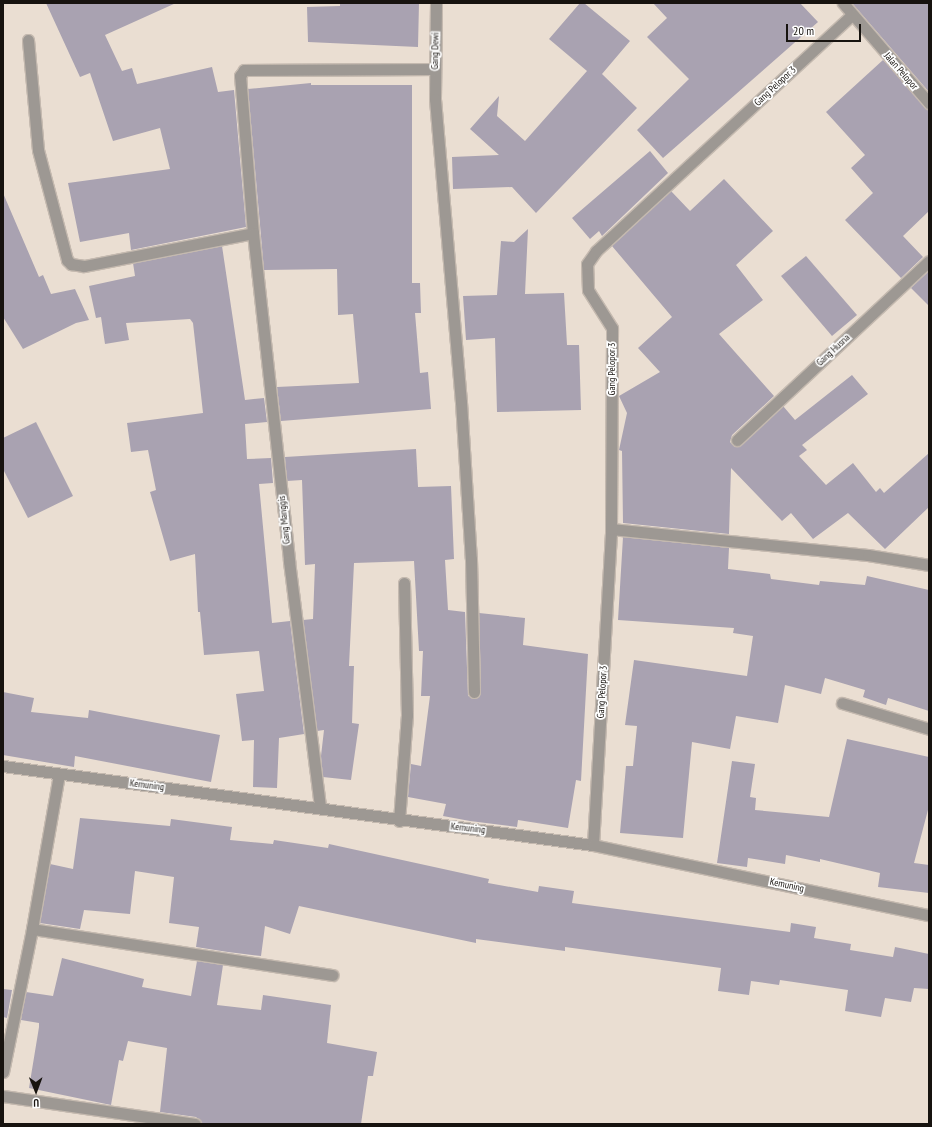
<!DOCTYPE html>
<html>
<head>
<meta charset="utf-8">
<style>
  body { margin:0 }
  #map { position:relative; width:932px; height:1127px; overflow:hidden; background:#eaded2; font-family:"PT Sans Narrow",sans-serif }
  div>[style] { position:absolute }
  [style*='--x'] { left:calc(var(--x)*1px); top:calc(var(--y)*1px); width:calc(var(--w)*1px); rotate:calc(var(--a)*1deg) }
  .building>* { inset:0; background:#a9a2b1 }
  .roads { filter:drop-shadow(1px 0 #c4b9af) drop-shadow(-1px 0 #c4b9af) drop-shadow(0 1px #c4b9af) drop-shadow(0 -1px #c4b9af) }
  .minor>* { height:11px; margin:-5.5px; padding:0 5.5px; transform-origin:5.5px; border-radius:5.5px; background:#9d9893 }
  .tertiary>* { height:11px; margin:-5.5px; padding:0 5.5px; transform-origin:5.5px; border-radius:5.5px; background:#9d9893 }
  span { translate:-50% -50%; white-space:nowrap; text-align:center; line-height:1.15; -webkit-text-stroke:3.5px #fff; paint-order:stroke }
  .street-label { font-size:10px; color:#17130f }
  .frame { position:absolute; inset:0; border:4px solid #17130f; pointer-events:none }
  .north { position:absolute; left:16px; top:1071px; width:40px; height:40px; -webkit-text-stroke:3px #fff; paint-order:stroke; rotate:179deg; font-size:11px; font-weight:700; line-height:16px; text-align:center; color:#17130f }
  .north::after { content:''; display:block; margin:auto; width:14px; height:18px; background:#17130f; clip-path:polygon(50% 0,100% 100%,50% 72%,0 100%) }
  .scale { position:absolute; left:786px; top:24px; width:75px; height:18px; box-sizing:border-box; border:2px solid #17130f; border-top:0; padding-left:5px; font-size:12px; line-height:14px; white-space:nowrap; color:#17130f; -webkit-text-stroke:3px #fff; paint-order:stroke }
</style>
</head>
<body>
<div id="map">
  <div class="building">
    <i style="clip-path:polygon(46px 3px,176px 3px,105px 35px,122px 71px,132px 68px,137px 84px,212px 67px,218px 92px,234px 90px,246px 227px,131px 250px,129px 233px,80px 242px,68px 183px,170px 169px,160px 128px,113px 141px,90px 73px,80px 77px)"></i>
    <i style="clip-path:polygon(340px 3px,419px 3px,418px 47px,308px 42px,307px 7px,340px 6px)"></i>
    <i style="clip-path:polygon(580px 3px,584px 3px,630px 41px,602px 74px,637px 108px,536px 213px,512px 187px,453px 189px,452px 157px,499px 155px,470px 129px,499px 96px,497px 116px,525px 141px,587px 71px,549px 39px)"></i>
    <i style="clip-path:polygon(653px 3px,800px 3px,818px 22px,663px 158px,637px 130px,689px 79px,647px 37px,667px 18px)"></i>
    <i style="clip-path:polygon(852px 3px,929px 3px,929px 92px)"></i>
    <i style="clip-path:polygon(883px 60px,929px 110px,929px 211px,903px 236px,923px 257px,901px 278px,845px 220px,873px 193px,851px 168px,865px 155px,826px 112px)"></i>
    <i style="clip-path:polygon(311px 83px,311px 85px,412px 85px,412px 283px,420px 283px,421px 313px,415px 313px,420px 373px,428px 372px,431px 409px,281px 421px,277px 387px,359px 383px,353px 314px,338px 315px,337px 269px,264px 270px,248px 89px)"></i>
    <i style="clip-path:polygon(650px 151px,668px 173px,602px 236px,599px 231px,590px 239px,572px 218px)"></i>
    <i style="clip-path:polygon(724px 179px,773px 231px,736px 265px,763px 300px,719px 334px,774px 396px,732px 435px,730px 442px,735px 447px,741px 445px,783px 406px,795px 420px,852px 375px,868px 394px,802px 445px,807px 450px,799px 456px,826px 485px,853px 463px,876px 492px,880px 488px,884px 493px,929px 453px,929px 507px,885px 549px,848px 513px,813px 539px,791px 513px,782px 521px,731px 468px,729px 534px,623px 523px,622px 451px,619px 450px,627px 413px,619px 396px,660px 372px,638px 348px,672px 317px,612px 246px,671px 191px,690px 211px)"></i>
    <i style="clip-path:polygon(3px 193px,39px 277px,43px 275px,51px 294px,75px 289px,89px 320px,76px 323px,23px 349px,3px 317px)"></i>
    <i style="clip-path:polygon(528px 229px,525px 294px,564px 293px,567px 345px,579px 345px,581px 410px,497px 412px,495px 338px,466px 340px,463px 296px,497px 295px,501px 241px,514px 242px)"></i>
    <i style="clip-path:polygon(222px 246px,245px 400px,264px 398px,267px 422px,245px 424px,247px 459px,271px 458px,273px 483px,259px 484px,272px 623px,290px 621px,304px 734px,279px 738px,277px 788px,253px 787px,254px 740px,242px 741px,236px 694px,264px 691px,259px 651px,204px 655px,200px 612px,198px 612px,195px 554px,170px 561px,150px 492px,156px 490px,148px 450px,131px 452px,127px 423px,203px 413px,193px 323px,190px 319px,126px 323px,129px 340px,105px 344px,101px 317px,96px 318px,89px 286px,135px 276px,133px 263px)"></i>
    <i style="clip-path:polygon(806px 256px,857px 315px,832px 336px,781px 276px)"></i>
    <i style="clip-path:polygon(929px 271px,929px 306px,911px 288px)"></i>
    <i style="clip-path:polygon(36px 422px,73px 496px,28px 518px,3px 469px,3px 438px)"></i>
    <i style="clip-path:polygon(416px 449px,418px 487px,451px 486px,454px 559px,445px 560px,448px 610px,465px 612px,468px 696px,477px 698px,481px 692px,479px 613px,525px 618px,523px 645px,588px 654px,581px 781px,576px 780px,568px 828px,518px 820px,517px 827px,470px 821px,443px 816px,446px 804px,408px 797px,411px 764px,421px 766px,430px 696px,421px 696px,423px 651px,419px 651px,414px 561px,354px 563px,349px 666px,354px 666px,352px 723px,359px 724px,351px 780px,323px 777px,321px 756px,324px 730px,317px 731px,303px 620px,313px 619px,315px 564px,305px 565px,302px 480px,287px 481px,285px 457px)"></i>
    <i style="clip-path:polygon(623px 537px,729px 548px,728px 569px,770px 574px,771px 579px,819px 585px,820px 581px,865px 585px,867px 576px,929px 590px,929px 711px,888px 698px,886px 705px,863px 697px,865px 690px,825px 678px,821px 694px,785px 685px,778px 723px,736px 716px,730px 749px,692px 742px,683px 838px,620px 833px,626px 766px,633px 766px,637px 726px,625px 725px,634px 660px,747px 676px,753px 636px,733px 633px,734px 628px,618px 620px)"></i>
    <i style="clip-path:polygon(3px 692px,34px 698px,31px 712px,88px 718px,89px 710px,220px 735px,211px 782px,75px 756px,74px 767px,3px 755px)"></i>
    <i style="clip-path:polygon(847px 739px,929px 757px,929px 806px,914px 863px,929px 865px,929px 893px,878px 887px,880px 873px,820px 859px,820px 862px,786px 855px,785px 864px,748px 858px,747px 867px,717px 863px,732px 761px,755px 764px,750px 797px,756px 798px,755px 810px,829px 817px)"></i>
    <i style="clip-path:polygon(80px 818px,170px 826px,171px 819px,232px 827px,230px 840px,273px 844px,274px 840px,328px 848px,329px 844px,489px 879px,488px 883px,538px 892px,539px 886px,574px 891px,572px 903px,790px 932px,791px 923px,816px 927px,814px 938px,851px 944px,850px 950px,893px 957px,895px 947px,929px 954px,929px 989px,914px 988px,911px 1002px,885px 998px,881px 1017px,845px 1011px,848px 990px,780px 980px,779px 985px,751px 981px,749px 995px,718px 991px,721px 968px,565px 947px,565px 951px,476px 939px,476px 943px,299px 906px,290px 934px,265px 926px,261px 956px,228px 952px,196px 947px,199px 927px,169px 923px,174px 877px,135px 871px,130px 914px,84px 910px,80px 929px,40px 923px,50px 864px,73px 869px)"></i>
    <i style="clip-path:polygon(62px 958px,144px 979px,142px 987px,191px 996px,197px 961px,223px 965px,217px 1005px,261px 1010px,263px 995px,331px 1005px,327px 1043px,377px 1052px,373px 1076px,368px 1076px,361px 1124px,213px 1124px,202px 1123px,196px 1117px,160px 1112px,167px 1048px,128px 1041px,123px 1061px,119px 1060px,111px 1105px,29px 1088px,39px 1027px,39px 1023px,21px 1020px,26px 992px,53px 996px)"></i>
    <i style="clip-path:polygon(3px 989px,12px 990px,7px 1018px,3px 1017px)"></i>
  </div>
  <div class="roads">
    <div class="minor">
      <i style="--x:436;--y:3;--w:96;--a:90.6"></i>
      <i style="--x:435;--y:99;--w:304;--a:85.1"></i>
      <i style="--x:461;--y:402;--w:157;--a:86.4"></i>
      <i style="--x:471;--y:559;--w:133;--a:88.7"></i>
      <i style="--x:843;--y:3;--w:132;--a:49.3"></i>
      <i style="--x:28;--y:40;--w:110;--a:84.8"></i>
      <i style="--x:38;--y:150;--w:114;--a:75.2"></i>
      <i style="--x:67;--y:260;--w:6;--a:45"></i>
      <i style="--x:71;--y:264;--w:13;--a:9"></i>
      <i style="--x:84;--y:266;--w:172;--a:-11"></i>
      <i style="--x:253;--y:233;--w:158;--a:-94.7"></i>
      <i style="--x:240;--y:76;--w:7;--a:-56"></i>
      <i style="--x:244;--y:70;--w:190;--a:-0.3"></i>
      <i style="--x:253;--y:233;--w:330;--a:83.7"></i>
      <i style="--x:289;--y:561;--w:248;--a:82.8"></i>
      <i style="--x:737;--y:440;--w:262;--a:-43"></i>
      <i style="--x:611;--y:529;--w:258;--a:5.8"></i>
      <i style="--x:868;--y:555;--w:62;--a:9.3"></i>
      <i style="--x:842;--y:703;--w:91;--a:16.6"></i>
      <i style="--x:399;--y:821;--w:106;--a:-85.7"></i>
      <i style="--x:407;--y:715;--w:132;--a:-91.3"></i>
      <i style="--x:593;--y:845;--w:317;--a:-86.7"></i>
      <i style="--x:611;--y:529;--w:201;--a:-89.7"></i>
      <i style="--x:612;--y:328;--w:45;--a:-122.3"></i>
      <i style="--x:588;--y:290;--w:26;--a:-92"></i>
      <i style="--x:587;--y:264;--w:16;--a:-55"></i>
      <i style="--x:596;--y:251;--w:348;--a:-42.7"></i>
      <i style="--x:32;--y:929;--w:304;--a:8.7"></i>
      <i style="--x:3;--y:1072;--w:146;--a:-78.5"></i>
      <i style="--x:32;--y:929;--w:157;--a:-80.1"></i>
      <i style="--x:3;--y:1096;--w:194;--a:8.3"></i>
    </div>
    <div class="tertiary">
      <i style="--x:3;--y:766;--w:595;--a:7.63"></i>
      <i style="--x:593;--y:845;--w:343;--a:11.8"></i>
    </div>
  </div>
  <div class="street-label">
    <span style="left:435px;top:51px;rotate:-89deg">Gang Dewi</span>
    <span style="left:901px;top:71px;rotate:49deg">Jalan Pelopor</span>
    <span style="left:775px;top:86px;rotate:-43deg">Gang Pelopor 3</span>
    <span style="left:833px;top:350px;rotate:-43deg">Gang Husna</span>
    <span style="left:612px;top:369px;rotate:-90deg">Gang Pelopor 3</span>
    <span style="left:284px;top:520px;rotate:-96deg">Gang Manggis</span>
    <span style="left:602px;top:692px;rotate:-87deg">Gang Pelopor 3</span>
    <span style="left:147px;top:785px;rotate:7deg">Kemuning</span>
    <span style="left:468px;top:828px;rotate:6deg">Kemuning</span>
    <span style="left:787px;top:885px;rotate:12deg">Kemuning</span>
  </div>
  <div class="frame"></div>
  <div class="north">U</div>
  <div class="scale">20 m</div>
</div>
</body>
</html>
